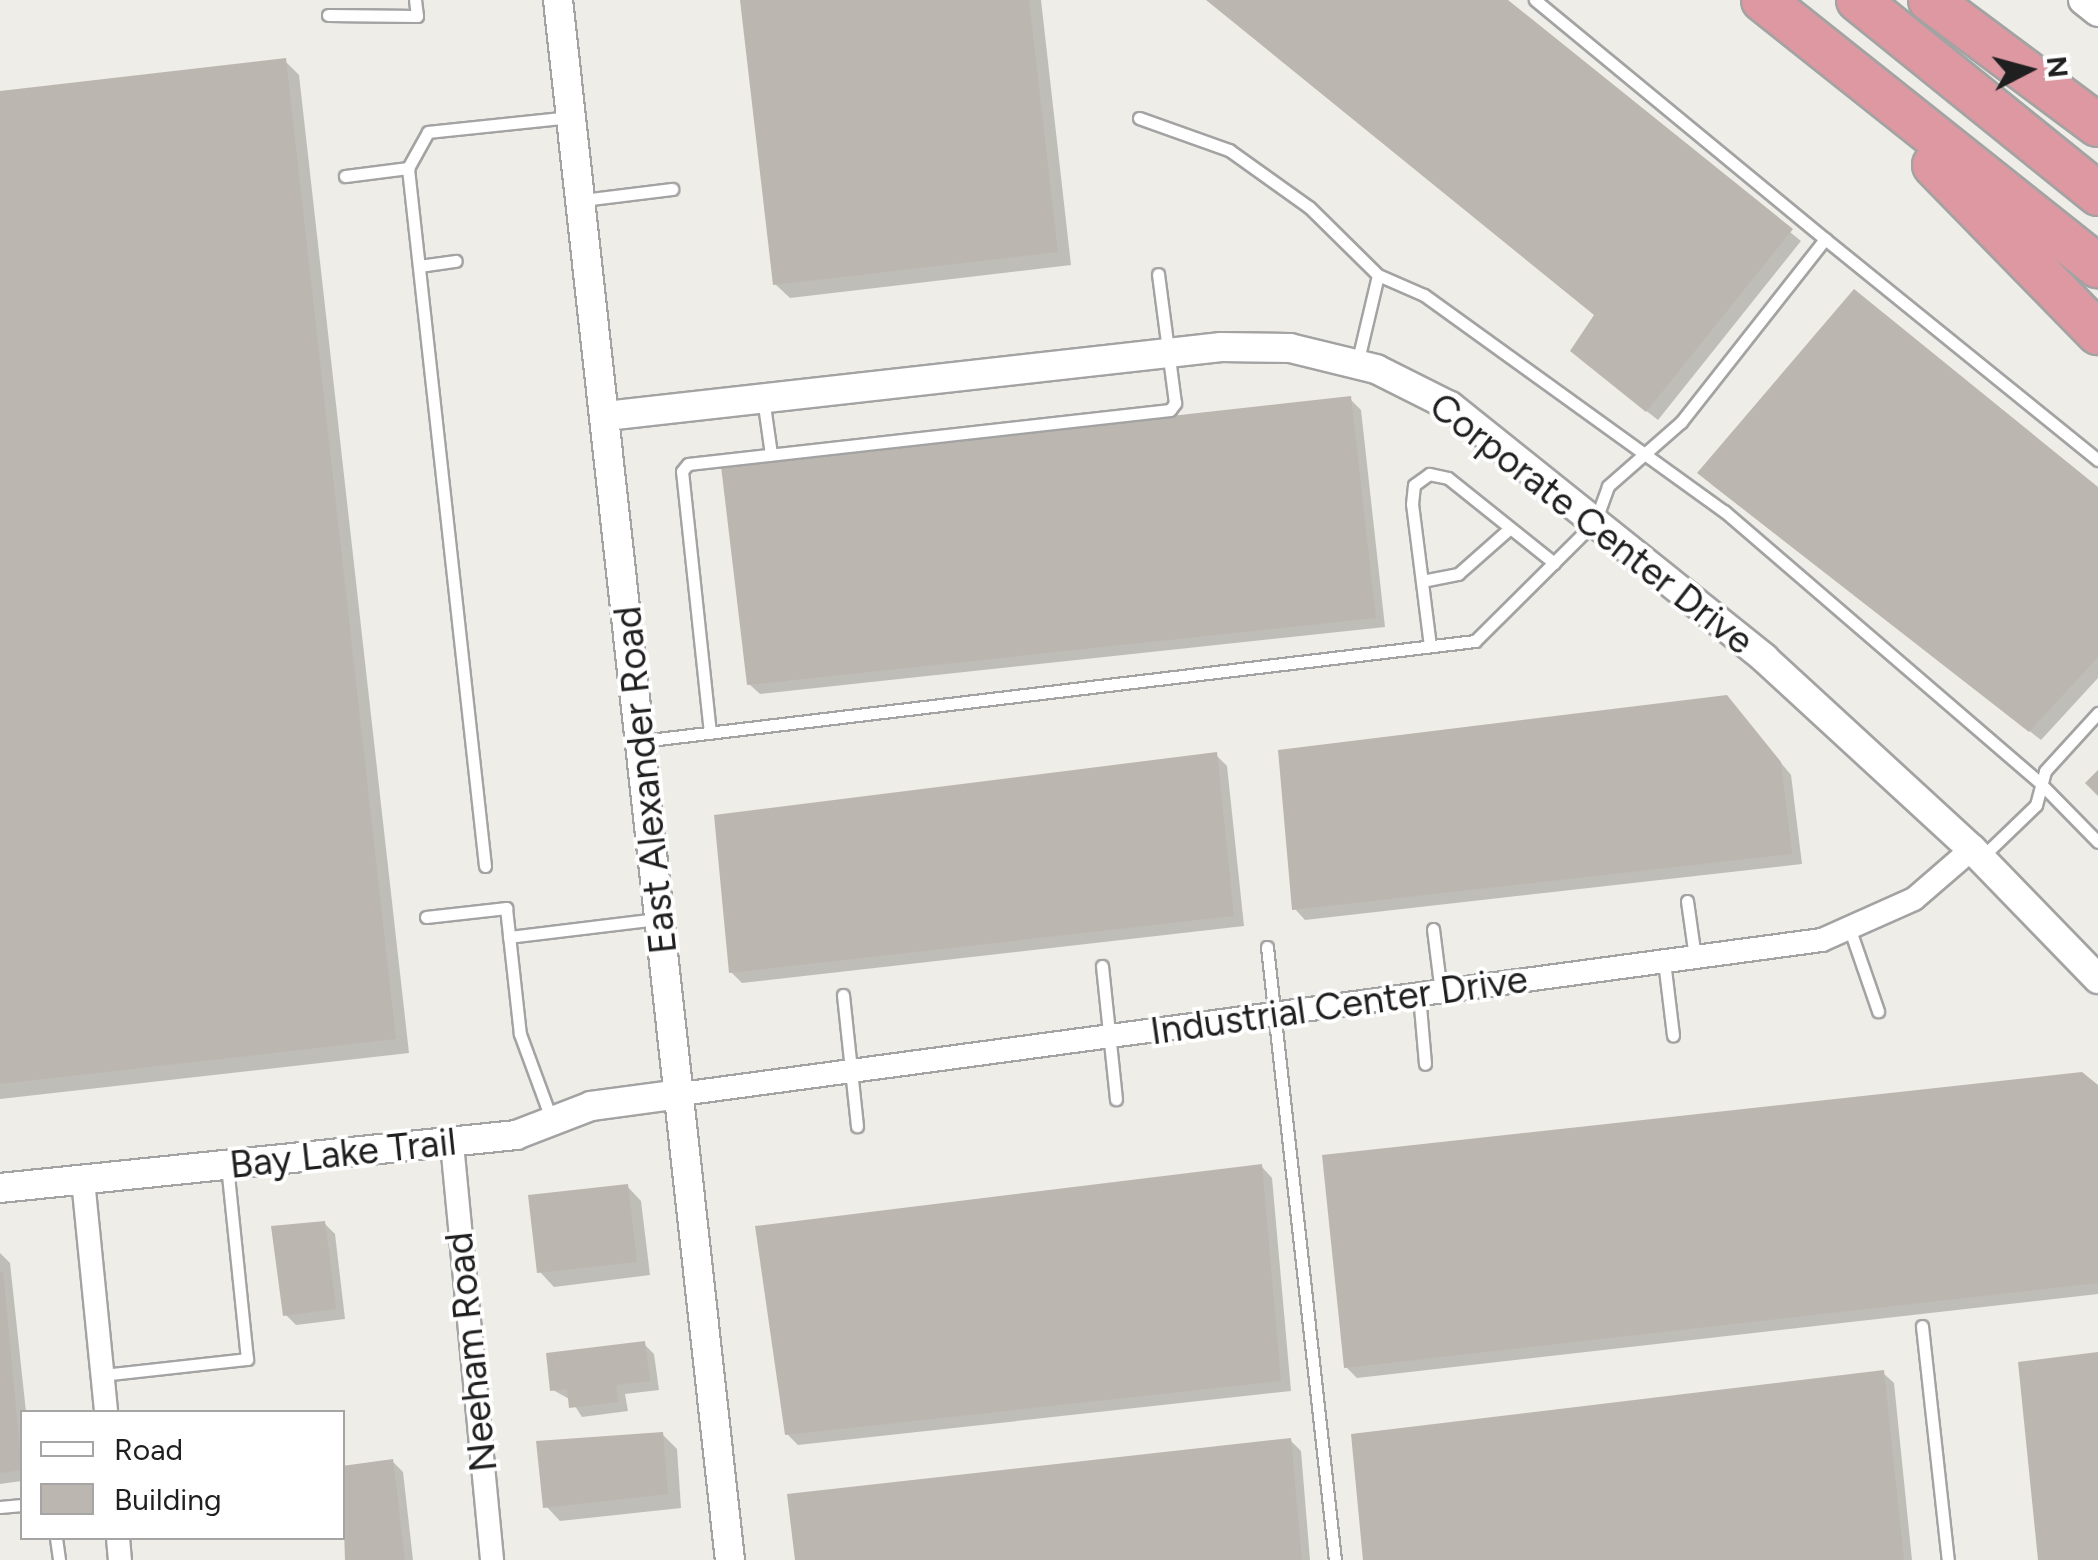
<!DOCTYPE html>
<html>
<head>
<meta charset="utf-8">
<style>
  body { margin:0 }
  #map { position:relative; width:2098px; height:1560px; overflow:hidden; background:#efede7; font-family:Figtree,sans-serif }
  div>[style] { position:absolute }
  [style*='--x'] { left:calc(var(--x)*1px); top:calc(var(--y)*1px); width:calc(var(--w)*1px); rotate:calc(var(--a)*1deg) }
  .shadow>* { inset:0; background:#0003 }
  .building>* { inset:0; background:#bcb6b0 }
  .roads { filter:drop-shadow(2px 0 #a3a3a3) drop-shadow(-2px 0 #a3a3a3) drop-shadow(0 2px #a3a3a3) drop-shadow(0 -2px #a3a3a3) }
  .service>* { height:11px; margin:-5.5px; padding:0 5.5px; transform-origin:5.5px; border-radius:5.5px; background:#fff }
  .minor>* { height:22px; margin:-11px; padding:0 11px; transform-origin:11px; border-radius:11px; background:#fff }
  .tertiary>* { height:28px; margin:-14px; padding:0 14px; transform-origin:14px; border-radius:14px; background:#fff }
  .motorway>* { height:42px; margin:-21px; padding:0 21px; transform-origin:21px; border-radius:21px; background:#dd98a2 }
  span { translate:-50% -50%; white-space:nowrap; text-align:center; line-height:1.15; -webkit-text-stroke:8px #fff; paint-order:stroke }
  .street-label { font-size:38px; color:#1f1f1f }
  .legend { position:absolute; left:20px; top:1410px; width:325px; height:130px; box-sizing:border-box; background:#fff; border:2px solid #a5a5a5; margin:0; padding:12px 18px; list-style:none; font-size:30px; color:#1f1f1f }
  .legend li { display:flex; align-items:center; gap:20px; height:50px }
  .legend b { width:50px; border:2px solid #a5a5a5 }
  .north { position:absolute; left:1978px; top:20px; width:100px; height:100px; -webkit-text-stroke:8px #fff; paint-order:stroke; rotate:84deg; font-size:28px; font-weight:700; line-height:40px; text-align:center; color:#1f1f1f }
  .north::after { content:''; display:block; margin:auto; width:35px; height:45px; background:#1f1f1f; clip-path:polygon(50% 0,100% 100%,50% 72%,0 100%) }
</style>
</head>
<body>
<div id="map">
  <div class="shadow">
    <i style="clip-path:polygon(742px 0,1041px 0,1071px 265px,790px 298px,775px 284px)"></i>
    <i style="clip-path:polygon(1208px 0,1504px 0,1801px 241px,1658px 420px,1583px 361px,1597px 316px)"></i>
    <i style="clip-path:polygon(285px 61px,299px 75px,409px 1053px,0 1099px,0 93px)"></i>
    <i style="clip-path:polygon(1350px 399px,1361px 410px,1385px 627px,760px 694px,749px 684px)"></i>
    <i style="clip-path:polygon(1711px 484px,2098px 490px,2098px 678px,2041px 740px)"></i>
    <i style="clip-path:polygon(1737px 709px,1791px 775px,1802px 864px,1305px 920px,1295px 909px)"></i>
    <i style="clip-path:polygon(1216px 755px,1227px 766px,1244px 926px,742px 983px,731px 972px)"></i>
    <i style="clip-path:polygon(2098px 1088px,2098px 1294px,1357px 1378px,1346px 1367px)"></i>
    <i style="clip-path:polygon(1262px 1167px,1272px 1178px,1291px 1391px,798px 1445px,787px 1434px)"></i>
    <i style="clip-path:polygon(627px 1186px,641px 1201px,650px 1275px,554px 1287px,540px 1272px)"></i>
    <i style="clip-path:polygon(324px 1223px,335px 1234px,345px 1319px,296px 1325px,286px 1315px)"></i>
    <i style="clip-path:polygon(0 1253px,10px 1263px,26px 1412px,22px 1481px,0 1484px)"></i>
    <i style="clip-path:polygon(644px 1344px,654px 1354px,659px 1390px,625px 1394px,628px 1411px,582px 1417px,571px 1400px,553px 1390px)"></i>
    <i style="clip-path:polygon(1883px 1373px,1894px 1383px,1912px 1560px,1365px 1560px)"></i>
    <i style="clip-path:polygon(662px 1434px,677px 1449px,681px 1508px,560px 1521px,546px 1506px)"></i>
    <i style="clip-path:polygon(1290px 1440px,1301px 1451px,1310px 1560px,797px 1560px)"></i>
    <i style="clip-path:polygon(392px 1461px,403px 1472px,413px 1560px,347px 1560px,342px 1468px)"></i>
  </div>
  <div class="building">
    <i style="clip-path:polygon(740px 0,1029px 0,1058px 252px,773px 285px)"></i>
    <i style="clip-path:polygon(1206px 0,1508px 0,1793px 229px,1646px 412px,1570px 351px,1594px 315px)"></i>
    <i style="clip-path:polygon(286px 58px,396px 1039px,0 1084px,0 91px)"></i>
    <i style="clip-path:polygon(1854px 289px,2098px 487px,2098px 657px,2029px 732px,1697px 473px)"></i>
    <i style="clip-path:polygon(1351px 396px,1376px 618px,747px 685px,721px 466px)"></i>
    <i style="clip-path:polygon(1727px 695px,1781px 762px,1792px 854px,1292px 910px,1278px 750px)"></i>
    <i style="clip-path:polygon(1217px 752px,1234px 916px,729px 973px,714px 815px)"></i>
    <i style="clip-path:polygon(2098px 770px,2098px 796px,2085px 783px)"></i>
    <i style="clip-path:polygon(2082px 1072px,2098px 1085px,2098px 1283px,1344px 1368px,1322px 1155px)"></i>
    <i style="clip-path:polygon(1262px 1164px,1281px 1381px,785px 1435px,755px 1226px)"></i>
    <i style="clip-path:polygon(628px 1184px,637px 1262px,537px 1273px,528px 1195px)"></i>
    <i style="clip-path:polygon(325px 1221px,336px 1309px,283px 1316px,271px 1226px)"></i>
    <i style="clip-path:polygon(3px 1271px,22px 1470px,0 1473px,0 1272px)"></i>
    <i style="clip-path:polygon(645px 1341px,650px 1381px,616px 1385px,618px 1402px,569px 1408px,567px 1389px,550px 1391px,546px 1353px)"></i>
    <i style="clip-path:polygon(2098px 1352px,2098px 1560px,2038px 1560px,2018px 1362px)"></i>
    <i style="clip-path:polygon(1884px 1370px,1904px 1560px,1363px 1560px,1351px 1434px)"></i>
    <i style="clip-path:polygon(663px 1432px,668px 1494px,543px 1508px,536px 1441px)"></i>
    <i style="clip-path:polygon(1291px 1438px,1302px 1560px,795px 1560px,787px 1494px)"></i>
    <i style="clip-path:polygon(393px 1459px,405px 1560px,345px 1560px,342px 1466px)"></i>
  </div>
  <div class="roads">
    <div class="service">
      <i style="--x:328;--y:15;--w:89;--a:0.6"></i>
      <i style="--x:417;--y:16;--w:16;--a:-97"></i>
      <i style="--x:1139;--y:118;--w:96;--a:19.6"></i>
      <i style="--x:1229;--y:150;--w:98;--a:35.5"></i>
      <i style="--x:1309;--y:207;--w:97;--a:44.6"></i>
      <i style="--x:345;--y:176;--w:64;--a:-7.2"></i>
      <i style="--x:582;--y:200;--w:91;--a:-7"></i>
      <i style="--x:1825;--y:239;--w:351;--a:39"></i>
      <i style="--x:419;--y:266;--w:37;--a:-8"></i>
      <i style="--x:1357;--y:364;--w:91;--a:-76.7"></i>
      <i style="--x:1378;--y:275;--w:50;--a:23.5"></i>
      <i style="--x:1424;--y:295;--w:370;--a:35.8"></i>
      <i style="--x:1724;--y:511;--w:418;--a:40.7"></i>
      <i style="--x:2041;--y:784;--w:81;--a:45.5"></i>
      <i style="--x:763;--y:398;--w:57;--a:81.9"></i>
      <i style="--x:1422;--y:581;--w:37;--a:-11"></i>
      <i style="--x:1458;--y:574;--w:69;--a:-41.5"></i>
      <i style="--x:1430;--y:646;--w:143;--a:-97.2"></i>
      <i style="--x:1412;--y:504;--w:19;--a:-84"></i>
      <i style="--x:1414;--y:485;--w:19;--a:-36"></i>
      <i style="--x:1429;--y:474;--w:19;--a:12"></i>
      <i style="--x:1448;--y:478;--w:136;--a:38.7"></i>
      <i style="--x:710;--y:733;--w:263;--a:-96.1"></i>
      <i style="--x:682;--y:471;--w:9;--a:-49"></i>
      <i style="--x:688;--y:464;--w:485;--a:-6.4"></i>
      <i style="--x:1170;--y:410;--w:9;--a:-54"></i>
      <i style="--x:1175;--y:403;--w:130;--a:-97.5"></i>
      <i style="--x:641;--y:741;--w:840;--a:-6.84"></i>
      <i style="--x:1475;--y:641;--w:169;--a:-44.8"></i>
      <i style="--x:1595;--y:522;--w:38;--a:-70"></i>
      <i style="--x:1608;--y:486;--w:97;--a:-41.2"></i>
      <i style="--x:1681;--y:422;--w:233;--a:-51.8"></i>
      <i style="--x:1825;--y:239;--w:376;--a:-140.5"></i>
      <i style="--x:1981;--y:858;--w:76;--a:-43.9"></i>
      <i style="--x:2036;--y:805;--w:35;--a:-75"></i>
      <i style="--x:2045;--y:771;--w:79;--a:-47.6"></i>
      <i style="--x:485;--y:866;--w:702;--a:-96.3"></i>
      <i style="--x:408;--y:168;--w:41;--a:-60.9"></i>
      <i style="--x:428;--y:132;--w:143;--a:-6"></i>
      <i style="--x:1687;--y:901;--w:57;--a:81.9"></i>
      <i style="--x:426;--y:917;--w:81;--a:-6.4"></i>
      <i style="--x:506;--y:908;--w:127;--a:83.7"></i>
      <i style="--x:520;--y:1034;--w:93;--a:69.8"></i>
      <i style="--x:1433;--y:929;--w:64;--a:82.8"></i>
      <i style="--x:1850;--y:930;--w:86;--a:70.9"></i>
      <i style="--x:509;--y:937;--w:150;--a:-6.9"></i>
      <i style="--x:1267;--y:947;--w:617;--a:83.67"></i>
      <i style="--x:1664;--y:961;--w:75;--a:83.1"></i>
      <i style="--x:1102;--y:966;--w:134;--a:84"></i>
      <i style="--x:843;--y:995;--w:132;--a:83.9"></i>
      <i style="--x:1419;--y:995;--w:69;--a:85"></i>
      <i style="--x:1922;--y:1326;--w:235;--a:83.7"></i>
      <i style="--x:102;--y:1375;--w:146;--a:-6.3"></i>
      <i style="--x:247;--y:1359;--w:194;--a:-95.9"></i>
      <i style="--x:0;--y:1507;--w:22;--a:-5"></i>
      <i style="--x:56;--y:1538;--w:22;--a:82"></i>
    </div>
    <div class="minor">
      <i style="--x:681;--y:1094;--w:1151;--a:-7.69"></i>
      <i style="--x:1822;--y:940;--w:101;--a:-24"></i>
      <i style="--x:1914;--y:899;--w:77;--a:-40.8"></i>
      <i style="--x:452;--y:1144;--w:418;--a:84.5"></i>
      <i style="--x:83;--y:1180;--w:233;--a:84.3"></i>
      <i style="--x:118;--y:1538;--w:22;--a:85"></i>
    </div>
    <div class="tertiary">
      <i style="--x:558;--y:0;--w:1569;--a:83.71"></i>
      <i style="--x:2083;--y:0;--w:19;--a:39"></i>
      <i style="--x:606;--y:416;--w:619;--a:-6.4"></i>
      <i style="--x:1221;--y:347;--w:69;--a:0.8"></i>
      <i style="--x:1290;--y:348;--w:89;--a:13.7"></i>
      <i style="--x:1376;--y:369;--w:83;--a:26.6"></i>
      <i style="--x:1450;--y:406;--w:403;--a:38.7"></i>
      <i style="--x:1764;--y:658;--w:282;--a:42.6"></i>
      <i style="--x:1972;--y:849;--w:181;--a:45.9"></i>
      <i style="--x:0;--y:1188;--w:519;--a:-5.86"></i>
      <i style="--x:516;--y:1135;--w:80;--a:-21.1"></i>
      <i style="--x:591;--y:1106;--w:91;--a:-7.6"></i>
    </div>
    <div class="motorway">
      <i style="--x:1763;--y:0;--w:428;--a:38.5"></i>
      <i style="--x:1858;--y:0;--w:309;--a:38.9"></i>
      <i style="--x:1930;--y:0;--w:209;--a:36.7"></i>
      <i style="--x:1934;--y:165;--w:235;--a:45.7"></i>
    </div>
  </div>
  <div class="street-label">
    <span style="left:1591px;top:524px;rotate:38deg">Corporate Center Drive</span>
    <span style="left:646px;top:780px;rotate:-96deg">East Alexander Road</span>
    <span style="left:1339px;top:1006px;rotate:-8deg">Industrial Center Drive</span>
    <span style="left:343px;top:1154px;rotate:-6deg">Bay Lake Trail</span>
    <span style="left:472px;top:1352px;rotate:-96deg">Neeham Road</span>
  </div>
  <ul class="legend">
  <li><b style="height:12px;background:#fff"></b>Road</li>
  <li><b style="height:28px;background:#bcb6b0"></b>Building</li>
  </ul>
  <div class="north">N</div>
</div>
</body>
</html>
